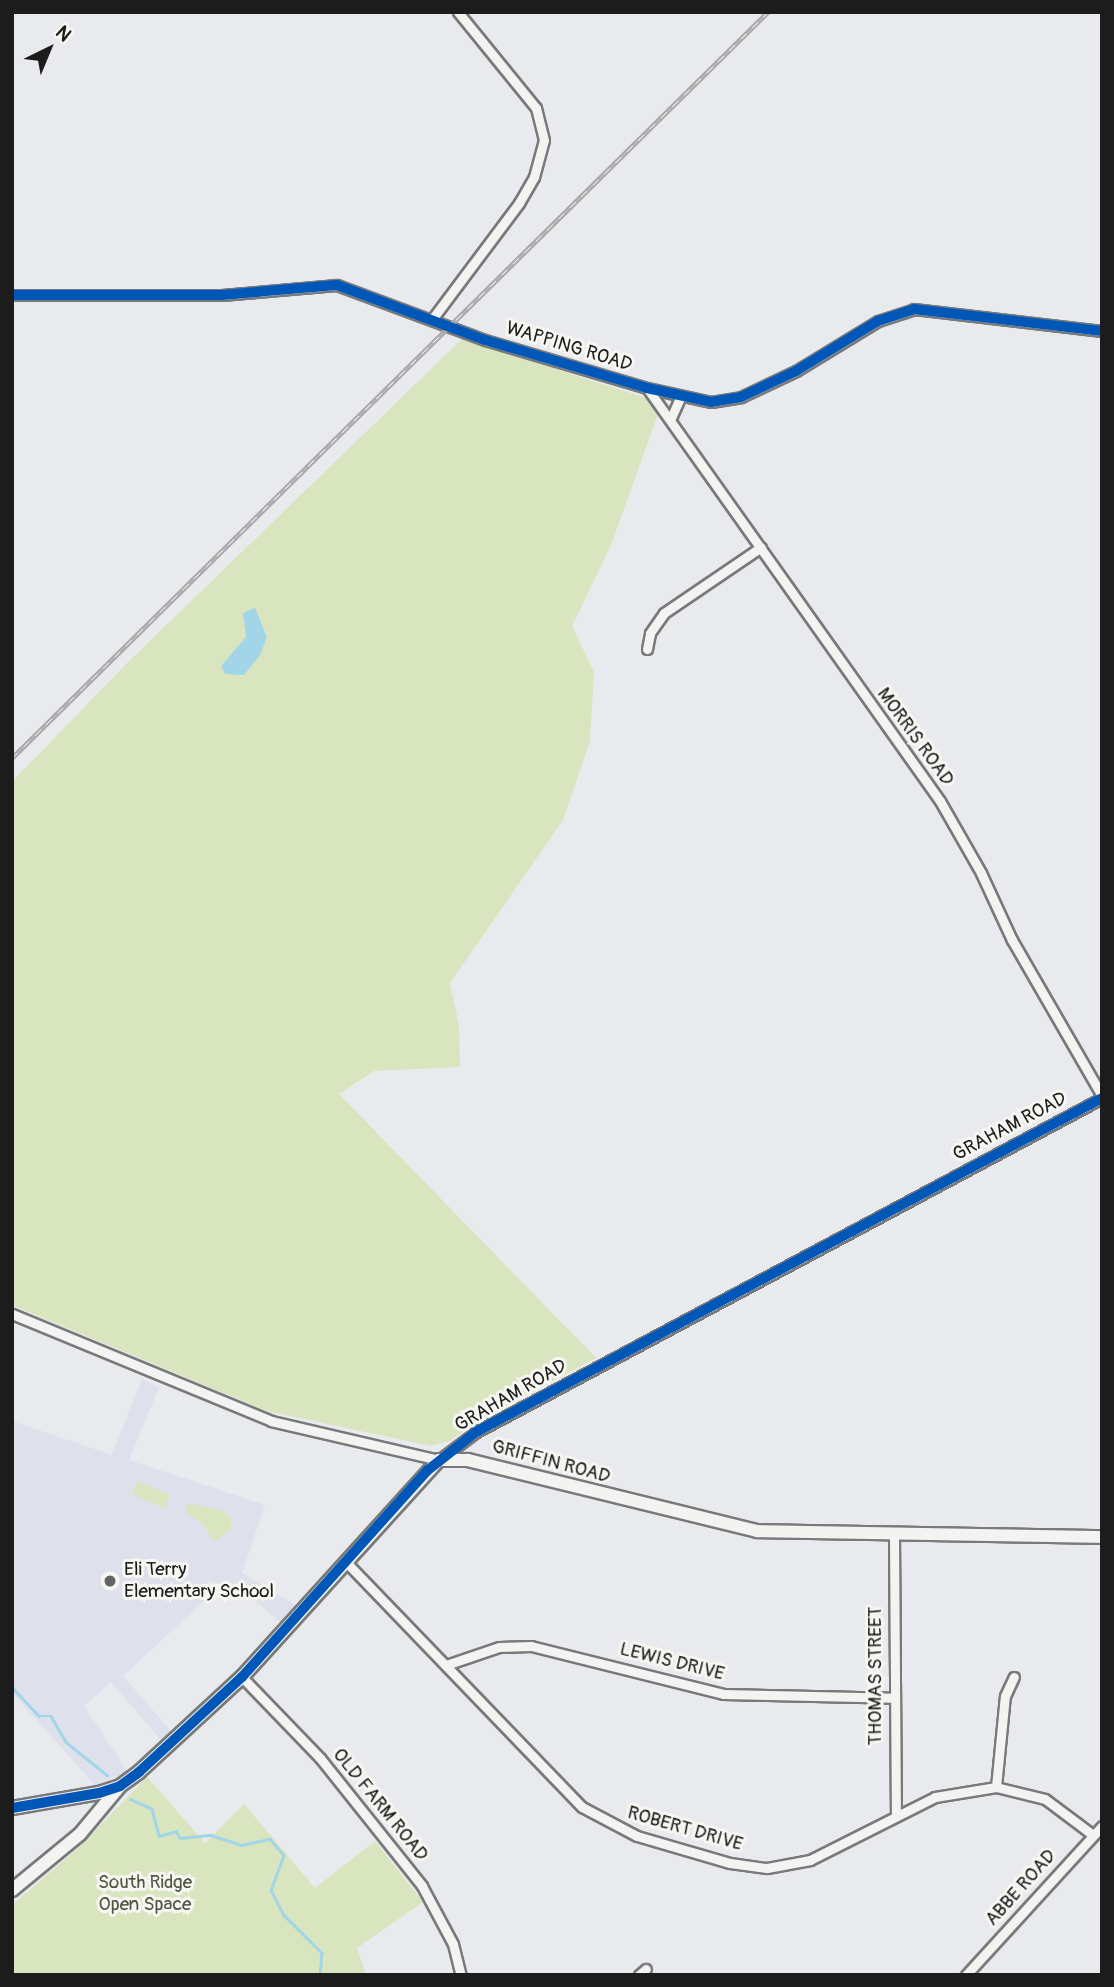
<!DOCTYPE html>
<html>
<head>
<meta charset="utf-8">
<style>
  body { margin:0 }
  #map { position:relative; width:1114px; height:1987px; overflow:hidden; background:#e9eaed; font-family:Pangolin,sans-serif }
  div>[style] { position:absolute }
  [style*='--x'] { left:calc(var(--x)*1px); top:calc(var(--y)*1px); width:calc(var(--w)*1px); rotate:calc(var(--a)*1deg) }
  .built>* { inset:0; background:#dee1ec }
  .green>* { inset:0; background:#d9e5be }
  .water>* { inset:0; background:#a2d5e7 }
  .stream>* { height:2.5px; margin:-1.25px; padding:0 1.25px; transform-origin:1.25px; border-radius:1.25px; background:#a2d5e7 }
  .roads { filter:drop-shadow(2px 0 #78797a) drop-shadow(-2px 0 #78797a) drop-shadow(0 2px #78797a) drop-shadow(0 -2px #78797a) }
  .street>* { height:9px; margin:-4.5px; padding:0 4.5px; transform-origin:4.5px; border-radius:4.5px; background:#f3f3f2 }
  .secondary>* { height:12px; margin:-6px; padding:0 6px; transform-origin:6px; border-radius:6px; background:#f3f3f2 }
  .rail>* { height:5px; margin-top:-2.5px; transform-origin:0; background:repeating-linear-gradient(90deg,#f6f6f2 0 8px,#a9a9a9 0 16px); box-sizing:border-box; border-block:2px solid #a9a9a9 }
  .cycleway>* { height:10px; margin:-5px; padding:0 5px; transform-origin:5px; border-radius:5px; background:#0057b8 }
  .dots>* { width:19px; height:19px; translate:-50% -50%; box-sizing:border-box; border:4px solid #f6f6f2; border-radius:50% }
  span { translate:-50% -50%; white-space:nowrap; text-align:center; line-height:1.15; -webkit-text-stroke:6px #f6f6f2; paint-order:stroke }
  .street-label { font-size:19px; color:#1c1c1c }
  .poi-label { font-size:19px; color:#1c1c1c }
  .left { translate:0 -50%; text-align:left }
  .park-label { font-size:19px; color:#515741 }
  .frame { position:absolute; inset:0; border:14px solid #1c1c1c; pointer-events:none }
  .north { position:absolute; left:14px; top:14px; width:70px; height:70px; -webkit-text-stroke:5px #f6f6f2; paint-order:stroke; rotate:43deg; font-size:19px; font-weight:700; line-height:28px; text-align:center; color:#1c1c1c }
  .north::after { content:''; display:block; margin:auto; width:24px; height:32px; background:#1c1c1c; clip-path:polygon(50% 0,100% 100%,50% 72%,0 100%) }
</style>
</head>
<body>
<div id="map">
  <div class="built">
    <i style="clip-path:polygon(142px 1379px,159px 1387px,129px 1460px,265px 1505px,242px 1573px,297px 1606px,281px 1623px,251px 1597px,209px 1580px,203px 1602px,123px 1676px,171px 1731px,161px 1740px,111px 1682px,84px 1706px,128px 1772px,95px 1785px,12px 1693px,12px 1421px,112px 1455px)"></i>
  </div>
  <div class="green">
    <i style="clip-path:polygon(462px 339px,662px 403px,611px 545px,572px 626px,594px 672px,590px 741px,563px 820px,450px 983px,459px 1025px,460px 1067px,374px 1071px,339px 1094px,596px 1358px,493px 1412px,449px 1441px,431px 1446px,267px 1411px,12px 1305px,12px 782px,126px 664px)"></i>
    <i style="clip-path:polygon(138px 1481px,170px 1495px,164px 1508px,132px 1494px)"></i>
    <i style="clip-path:polygon(188px 1503px,224px 1511px,231px 1518px,231px 1530px,214px 1542px,202px 1523px,185px 1512px)"></i>
    <i style="clip-path:polygon(147px 1777px,205px 1843px,244px 1804px,315px 1888px,375px 1841px,423px 1902px,357px 1948px,366px 1975px,12px 1975px,12px 1905px,77px 1849px)"></i>
  </div>
  <div class="water">
    <i style="clip-path:polygon(255px 608px,267px 637px,260px 655px,244px 675px,225px 674px,221px 666px,246px 637px,243px 613px)"></i>
  </div>
  <div class="stream">
    <i style="--x:12;--y:1687;--w:40;--a:47"></i>
    <i style="--x:39;--y:1716;--w:12;--a:0"></i>
    <i style="--x:51;--y:1716;--w:30;--a:60"></i>
    <i style="--x:66;--y:1742;--w:53;--a:38.8"></i>
    <i style="--x:130;--y:1799;--w:24;--a:24"></i>
    <i style="--x:152;--y:1809;--w:28;--a:75"></i>
    <i style="--x:159;--y:1836;--w:18;--a:-16"></i>
    <i style="--x:176;--y:1831;--w:8;--a:60"></i>
    <i style="--x:180;--y:1838;--w:31;--a:-6"></i>
    <i style="--x:211;--y:1835;--w:32;--a:18"></i>
    <i style="--x:241;--y:1845;--w:30;--a:-12"></i>
    <i style="--x:270;--y:1839;--w:21;--a:49"></i>
    <i style="--x:284;--y:1855;--w:37;--a:110"></i>
    <i style="--x:271;--y:1890;--w:28;--a:63"></i>
    <i style="--x:284;--y:1915;--w:54;--a:45"></i>
    <i style="--x:322;--y:1953;--w:22;--a:95"></i>
  </div>
  <div class="roads">
    <div class="street">
      <i style="--x:12;--y:295;--w:210;--a:0"></i>
      <i style="--x:222;--y:295;--w:115;--a:-5"></i>
      <i style="--x:337;--y:285;--w:158;--a:20.4"></i>
      <i style="--x:485;--y:340;--w:169;--a:16.5"></i>
      <i style="--x:647;--y:388;--w:66;--a:12.3"></i>
      <i style="--x:711;--y:402;--w:30;--a:-9"></i>
      <i style="--x:741;--y:397;--w:61;--a:-25.3"></i>
      <i style="--x:796;--y:371;--w:96;--a:-31.4"></i>
      <i style="--x:878;--y:321;--w:38;--a:-18"></i>
      <i style="--x:914;--y:309;--w:189;--a:6.7"></i>
      <i style="--x:433;--y:318;--w:144;--a:-53.2"></i>
      <i style="--x:519;--y:203;--w:30;--a:-60"></i>
      <i style="--x:534;--y:177;--w:38;--a:-75"></i>
      <i style="--x:544;--y:140;--w:33;--a:-104"></i>
      <i style="--x:536;--y:108;--w:124;--a:-129.1"></i>
      <i style="--x:647;--y:388;--w:506;--a:54.65"></i>
      <i style="--x:940;--y:801;--w:83;--a:60.3"></i>
      <i style="--x:981;--y:873;--w:74;--a:65.2"></i>
      <i style="--x:1012;--y:940;--w:180;--a:60"></i>
      <i style="--x:671;--y:418;--w:24;--a:-66"></i>
      <i style="--x:647;--y:649;--w:16;--a:-79"></i>
      <i style="--x:650;--y:633;--w:24;--a:-55"></i>
      <i style="--x:664;--y:613;--w:117;--a:-34.2"></i>
      <i style="--x:12;--y:1314;--w:280;--a:22.4"></i>
      <i style="--x:271;--y:1421;--w:172;--a:13.1"></i>
      <i style="--x:439;--y:1460;--w:46;--a:-37.1"></i>
      <i style="--x:476;--y:1432;--w:710;--a:-28.08"></i>
      <i style="--x:894;--y:1536;--w:280;--a:89.6"></i>
      <i style="--x:346;--y:1562;--w:340;--a:46.1"></i>
      <i style="--x:582;--y:1807;--w:62;--a:27.8"></i>
      <i style="--x:637;--y:1836;--w:97;--a:16.2"></i>
      <i style="--x:730;--y:1863;--w:37;--a:8"></i>
      <i style="--x:767;--y:1868;--w:44;--a:-10.5"></i>
      <i style="--x:810;--y:1860;--w:140;--a:-26.7"></i>
      <i style="--x:935;--y:1797;--w:62;--a:-9.3"></i>
      <i style="--x:996;--y:1787;--w:50;--a:13.8"></i>
      <i style="--x:1045;--y:1799;--w:60;--a:36.9"></i>
      <i style="--x:446;--y:1665;--w:56;--a:-18.8"></i>
      <i style="--x:499;--y:1647;--w:32;--a:-2"></i>
      <i style="--x:531;--y:1646;--w:198;--a:14"></i>
      <i style="--x:723;--y:1694;--w:170;--a:1.3"></i>
      <i style="--x:242;--y:1677;--w:112;--a:46.1"></i>
      <i style="--x:320;--y:1758;--w:164;--a:51.4"></i>
      <i style="--x:422;--y:1886;--w:66;--a:61.9"></i>
      <i style="--x:453;--y:1944;--w:32;--a:76"></i>
      <i style="--x:996;--y:1787;--w:91;--a:-84.4"></i>
      <i style="--x:1005;--y:1696;--w:21;--a:-65"></i>
      <i style="--x:639;--y:1975;--w:9;--a:-41"></i>
      <i style="--x:966;--y:1975;--w:202;--a:-47.6"></i>
    </div>
    <div class="secondary">
      <i style="--x:12;--y:1808;--w:88;--a:-9.8"></i>
      <i style="--x:99;--y:1793;--w:22;--a:-18"></i>
      <i style="--x:120;--y:1786;--w:24;--a:-36"></i>
      <i style="--x:139;--y:1772;--w:140;--a:-42.7"></i>
      <i style="--x:242;--y:1677;--w:293;--a:-47.8"></i>
      <i style="--x:439;--y:1460;--w:29;--a:0"></i>
      <i style="--x:468;--y:1460;--w:298;--a:13.8"></i>
      <i style="--x:757;--y:1531;--w:345;--a:1"></i>
      <i style="--x:12;--y:1890;--w:88;--a:-39.5"></i>
      <i style="--x:80;--y:1834;--w:62;--a:-50.2"></i>
    </div>
  </div>
  <div class="rail">
    <i style="--x:12;--y:758;--w:1062;--a:-44.62"></i>
  </div>
  <div class="cycleway">
    <i style="--x:12;--y:295;--w:210;--a:0"></i>
    <i style="--x:222;--y:295;--w:115;--a:-5"></i>
    <i style="--x:337;--y:285;--w:158;--a:20.4"></i>
    <i style="--x:485;--y:340;--w:169;--a:16.5"></i>
    <i style="--x:647;--y:388;--w:66;--a:12.3"></i>
    <i style="--x:711;--y:402;--w:30;--a:-9"></i>
    <i style="--x:741;--y:397;--w:61;--a:-25.3"></i>
    <i style="--x:796;--y:371;--w:96;--a:-31.4"></i>
    <i style="--x:878;--y:321;--w:38;--a:-18"></i>
    <i style="--x:914;--y:309;--w:189;--a:6.7"></i>
    <i style="--x:12;--y:1808;--w:88;--a:-9.8"></i>
    <i style="--x:99;--y:1793;--w:22;--a:-18"></i>
    <i style="--x:120;--y:1786;--w:24;--a:-36"></i>
    <i style="--x:139;--y:1772;--w:140;--a:-42.7"></i>
    <i style="--x:242;--y:1677;--w:278;--a:-48.1"></i>
    <i style="--x:428;--y:1470;--w:61;--a:-38.4"></i>
    <i style="--x:476;--y:1432;--w:710;--a:-28.08"></i>
  </div>
  <div class="dots">
    <i style="left:110px;top:1581px;background:#646465"></i>
  </div>
  <div class="street-label">
    <span style="left:569px;top:347px;rotate:17deg">WAPPING ROAD</span>
    <span style="left:915px;top:737px;rotate:54deg">MORRIS ROAD</span>
    <span style="left:1010px;top:1127px;rotate:-28deg">GRAHAM ROAD</span>
    <span style="left:511px;top:1396px;rotate:-30deg">GRAHAM ROAD</span>
    <span style="left:551px;top:1462px;rotate:15deg">GRIFFIN ROAD</span>
    <span style="left:672px;top:1662px;rotate:14deg">LEWIS DRIVE</span>
    <span style="left:876px;top:1676px;rotate:-90deg">THOMAS STREET</span>
    <span style="left:380px;top:1805px;rotate:51deg">OLD FARM ROAD</span>
    <span style="left:685px;top:1829px;rotate:16deg">ROBERT DRIVE</span>
    <span style="left:1021px;top:1888px;rotate:-48deg">ABBE ROAD</span>
  </div>
  <div class="poi-label">
    <span class="left" style="left:124px;top:1581px">Eli Terry<br>Elementary School</span>
  </div>
  <div class="park-label">
    <span style="left:145px;top:1894px">South Ridge<br>Open Space</span>
  </div>
  <div class="frame"></div>
  <div class="north">N</div>
</div>
</body>
</html>
